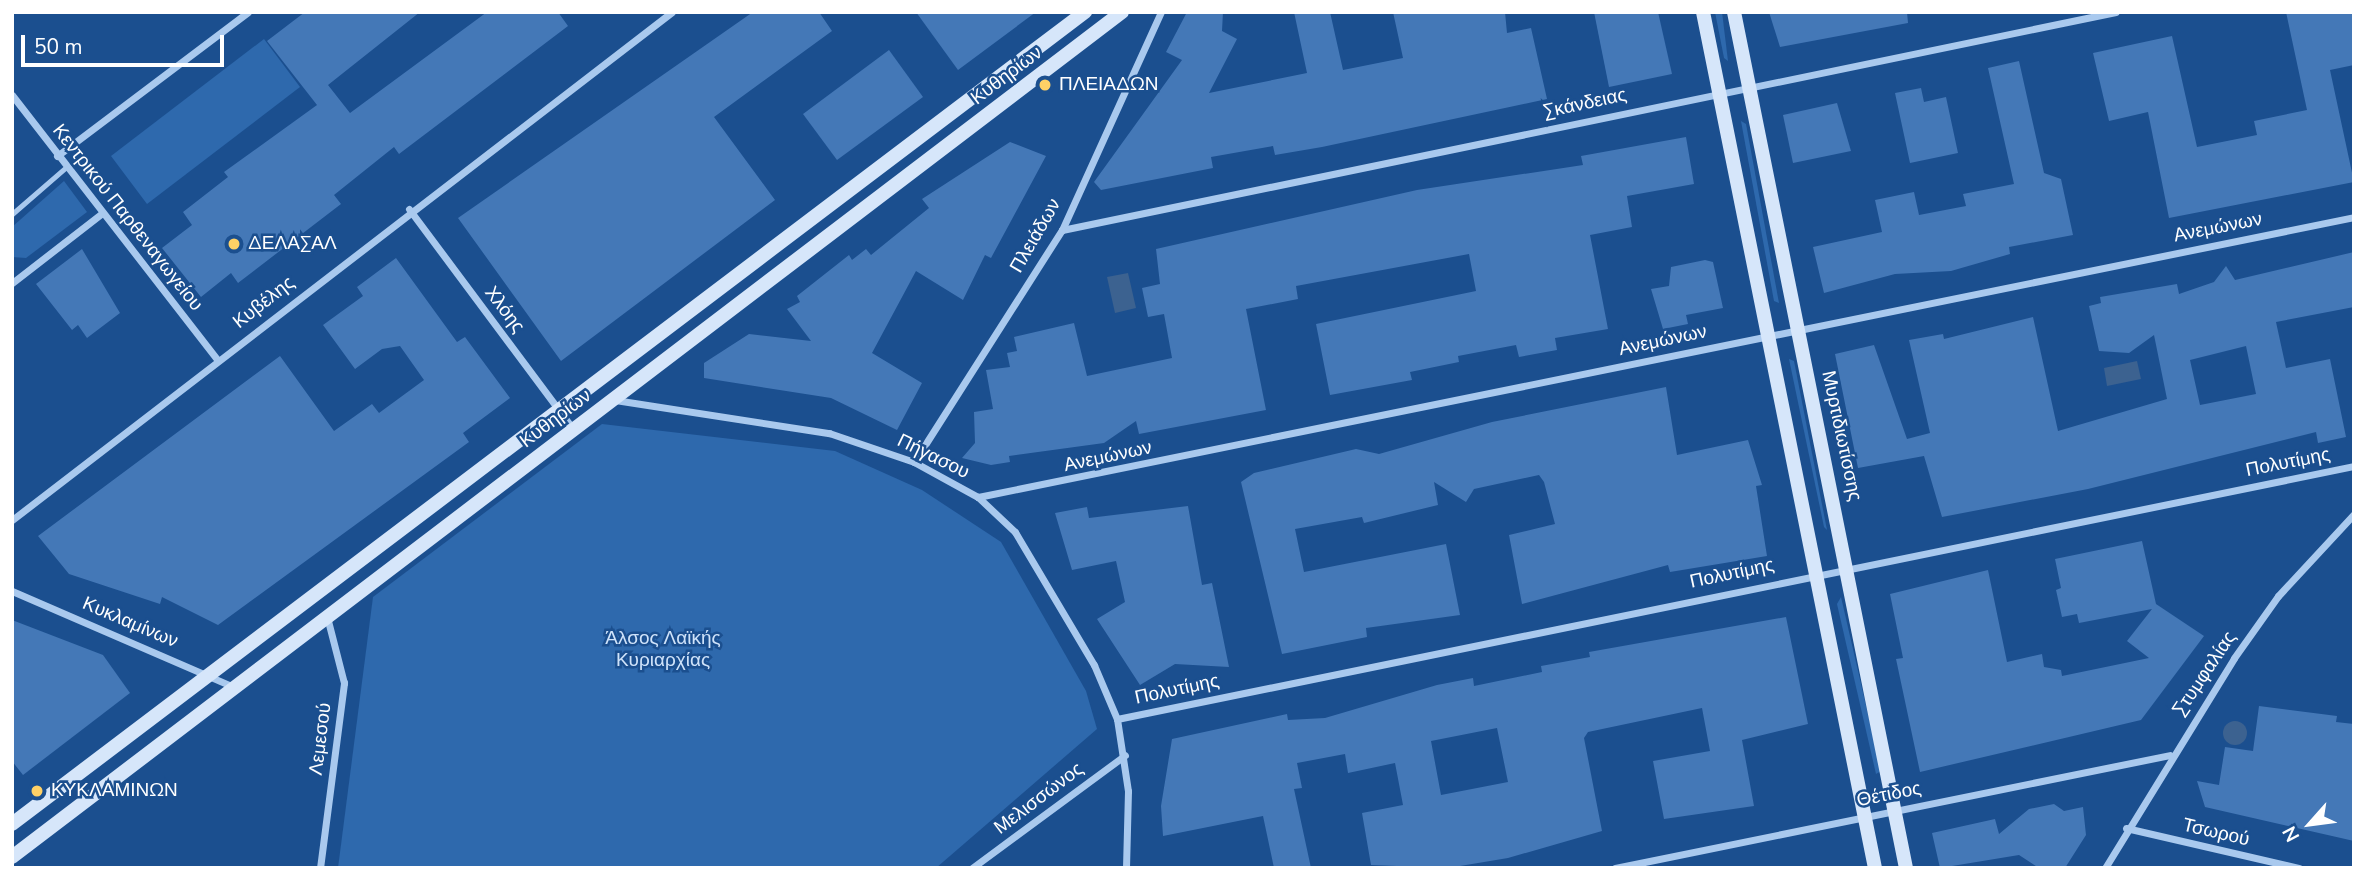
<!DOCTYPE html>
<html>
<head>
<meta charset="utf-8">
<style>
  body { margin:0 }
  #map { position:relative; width:2366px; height:880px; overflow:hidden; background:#1b4f8f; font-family:"Nunito Sans",sans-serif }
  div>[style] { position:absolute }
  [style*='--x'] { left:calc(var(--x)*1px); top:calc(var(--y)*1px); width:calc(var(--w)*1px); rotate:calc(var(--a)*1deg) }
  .green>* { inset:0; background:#2e69ad }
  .water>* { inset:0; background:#3c6290 }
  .round { border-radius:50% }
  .building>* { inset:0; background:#4478b7 }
  .lane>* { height:5px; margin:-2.5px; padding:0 2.5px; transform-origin:2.5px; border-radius:2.5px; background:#a9c9ee }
  .street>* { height:7px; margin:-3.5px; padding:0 3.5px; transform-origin:3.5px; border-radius:3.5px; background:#a9c9ee }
  .secondary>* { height:14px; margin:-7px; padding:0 7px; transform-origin:7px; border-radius:7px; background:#d6e6fa }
  .dots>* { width:19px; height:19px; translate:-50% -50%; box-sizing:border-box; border:4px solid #1b4f8f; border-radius:50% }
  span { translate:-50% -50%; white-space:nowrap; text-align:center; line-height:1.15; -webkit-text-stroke:5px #1b4f8f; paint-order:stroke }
  .street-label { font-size:19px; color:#fff }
  .poi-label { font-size:19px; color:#fff }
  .left { translate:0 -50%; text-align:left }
  .park-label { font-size:19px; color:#cfe3fa }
  .frame { position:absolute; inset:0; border:14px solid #fff; pointer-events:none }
  .north { position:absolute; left:2275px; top:789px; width:70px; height:70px; -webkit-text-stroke:5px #1b4f8f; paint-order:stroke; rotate:242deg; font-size:19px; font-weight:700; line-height:28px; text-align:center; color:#fff }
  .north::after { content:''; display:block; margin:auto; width:24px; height:32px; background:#fff; clip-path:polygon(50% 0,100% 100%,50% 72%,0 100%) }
  .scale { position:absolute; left:21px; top:35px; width:203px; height:32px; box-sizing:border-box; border:4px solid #fff; border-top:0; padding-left:9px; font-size:21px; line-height:24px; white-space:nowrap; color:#fff; -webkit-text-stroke:5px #1b4f8f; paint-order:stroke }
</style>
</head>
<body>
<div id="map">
  <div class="green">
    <i style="clip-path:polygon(1715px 12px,1722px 12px,1728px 61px,1724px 58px)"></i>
    <i style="clip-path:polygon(264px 39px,300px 87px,147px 204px,111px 156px)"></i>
    <i style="clip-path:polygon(1741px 121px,1746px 124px,1779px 303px,1774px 301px)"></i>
    <i style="clip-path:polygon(64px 181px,87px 212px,26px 258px,12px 257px,12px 227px)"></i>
    <i style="clip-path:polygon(1789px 359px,1794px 361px,1827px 530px,1824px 527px)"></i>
    <i style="clip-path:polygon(602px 424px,835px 451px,922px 490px,1001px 542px,1086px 691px,1097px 729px,936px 868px,338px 868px,373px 597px)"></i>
    <i style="clip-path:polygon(1841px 597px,1881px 771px,1876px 774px,1837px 604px)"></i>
  </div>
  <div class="water">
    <i style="clip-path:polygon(1128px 273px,1136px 308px,1115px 313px,1107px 277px)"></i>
    <i style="clip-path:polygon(2137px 361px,2141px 379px,2107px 386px,2104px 368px)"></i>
    <i class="round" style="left:2223px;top:721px;width:24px;height:24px"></i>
  </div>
  <div class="building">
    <i style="clip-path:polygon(305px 12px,420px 12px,328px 85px,350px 113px,487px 12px,558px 12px,568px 26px,399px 154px,394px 147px,334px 195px,341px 204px,238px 283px,231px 273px,201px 297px,162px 248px,192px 225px,183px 212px,228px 177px,224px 172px,317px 105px,267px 41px)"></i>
    <i style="clip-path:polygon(753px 12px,819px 12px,832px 31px,714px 117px,775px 200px,561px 361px,458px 218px)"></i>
    <i style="clip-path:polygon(916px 12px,1036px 12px,958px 70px)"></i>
    <i style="clip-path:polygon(1187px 12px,1223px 12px,1222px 31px,1237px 39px,1209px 93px,1307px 73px,1294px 12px,1330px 12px,1343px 70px,1403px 58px,1393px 12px,1505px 12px,1507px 33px,1531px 28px,1547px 99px,1322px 147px,1275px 155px,1273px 146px,1211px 157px,1213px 168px,1101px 190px,1094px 182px,1182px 60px,1166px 52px)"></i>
    <i style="clip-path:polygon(1594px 12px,1658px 12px,1672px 74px,1609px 87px)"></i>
    <i style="clip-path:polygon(1769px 12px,1907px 12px,1908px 23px,1780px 47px)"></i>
    <i style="clip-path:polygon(2286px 12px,2354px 12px,2354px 65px,2330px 70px,2354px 182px,2169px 218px,2148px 112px,2109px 121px,2093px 53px,2172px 36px,2197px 147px,2257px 135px,2254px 121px,2307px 110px)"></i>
    <i style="clip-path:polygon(889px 50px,923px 97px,837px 160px,803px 114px)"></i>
    <i style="clip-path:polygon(2019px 61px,2044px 173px,2061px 179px,2073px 235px,2009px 247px,2010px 254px,1951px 271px,1895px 274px,1824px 293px,1813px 247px,1882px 232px,1875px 200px,1914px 192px,1919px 215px,1966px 206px,1963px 194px,2014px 184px,1988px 68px)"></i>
    <i style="clip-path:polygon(1921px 88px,1924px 102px,1946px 97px,1958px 153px,1910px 163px,1895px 93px)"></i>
    <i style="clip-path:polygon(1837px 103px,1851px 151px,1793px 163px,1783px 115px)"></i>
    <i style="clip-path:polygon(1686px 137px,1694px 184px,1627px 196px,1632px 227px,1590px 235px,1608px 329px,1555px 338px,1557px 350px,1519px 357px,1516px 345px,1458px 356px,1459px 362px,1410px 372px,1412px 380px,1330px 395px,1316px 324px,1476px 291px,1469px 254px,1296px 286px,1298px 299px,1246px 309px,1266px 410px,1139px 434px,1136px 421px,1104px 443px,1009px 456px,1010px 462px,991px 465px,962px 458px,975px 443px,974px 412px,993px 409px,986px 370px,1010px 367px,1007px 353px,1017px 351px,1014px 337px,1074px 323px,1087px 376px,1172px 358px,1164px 314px,1148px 317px,1142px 288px,1160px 284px,1156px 249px,1417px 190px,1583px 165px,1581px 156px)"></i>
    <i style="clip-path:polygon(1010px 142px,1046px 156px,991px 258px,985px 255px,963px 300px,916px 271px,872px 353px,922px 383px,897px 430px,831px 398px,704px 378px,704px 363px,749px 334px,811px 341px,787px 309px,800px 302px,797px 296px,849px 255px,852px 260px,866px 249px,871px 255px,929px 208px,922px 199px)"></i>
    <i style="clip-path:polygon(82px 249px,120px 313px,87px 338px,78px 325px,72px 330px,36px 284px)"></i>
    <i style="clip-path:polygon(evenodd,2354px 252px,2354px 307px,2276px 322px,2286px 368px,2330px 359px,2346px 437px,2318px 443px,2316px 432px,2088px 489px,1942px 517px,1924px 456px,1858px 468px,1835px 354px,1874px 345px,1907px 439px,1930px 433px,1909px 340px,1943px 334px,1944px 339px,2033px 317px,2058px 431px,2167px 399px,2154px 335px,2129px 353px,2099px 351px,2089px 306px,2101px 303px,2100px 297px,2177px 284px,2179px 294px,2214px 282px,2226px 266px,2235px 280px,2354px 252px,2246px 346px,2256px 394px,2200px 405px,2190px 360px,2246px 346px)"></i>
    <i style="clip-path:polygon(396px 258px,457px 342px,465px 337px,510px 398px,463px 433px,469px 442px,218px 625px,162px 597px,160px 604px,69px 574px,38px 536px,280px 356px,334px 431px,372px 404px,379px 413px,424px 380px,400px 346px,382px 349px,355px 369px,323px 325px,363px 296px,357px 287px)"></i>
    <i style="clip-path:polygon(1705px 260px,1713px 262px,1723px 308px,1686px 315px,1688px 324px,1663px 329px,1651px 289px,1669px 286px,1671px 267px)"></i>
    <i style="clip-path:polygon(1666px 387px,1677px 455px,1748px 440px,1762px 485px,1756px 486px,1767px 556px,1670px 572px,1668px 565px,1522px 604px,1509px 535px,1555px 524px,1544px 482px,1539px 475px,1474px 489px,1466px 502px,1434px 482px,1438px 505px,1364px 523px,1362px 517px,1295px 529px,1304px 572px,1446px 544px,1460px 615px,1366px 628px,1367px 637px,1282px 654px,1241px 482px,1254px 473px,1356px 449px,1379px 454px,1492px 422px)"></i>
    <i style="clip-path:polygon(1188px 506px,1202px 585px,1212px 583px,1229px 667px,1175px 664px,1140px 685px,1097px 619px,1125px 602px,1116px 561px,1072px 570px,1055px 513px,1087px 507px,1089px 518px)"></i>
    <i style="clip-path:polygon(2142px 541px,2156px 604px,2204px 636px,2141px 720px,1920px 772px,1896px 659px,1903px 658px,1890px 594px,1988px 570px,2007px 662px,2042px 654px,2044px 667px,2061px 670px,2062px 676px,2149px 658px,2127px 641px,2152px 609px,2079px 623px,2077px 614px,2062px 617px,2056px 590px,2061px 588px,2055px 559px)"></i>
    <i style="clip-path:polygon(evenodd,1786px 617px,1808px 724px,1742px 740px,1754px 806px,1664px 819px,1653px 761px,1710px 751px,1702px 708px,1588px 732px,1584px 738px,1602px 831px,1508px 858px,1448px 868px,1371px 865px,1362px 813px,1403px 805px,1395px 763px,1348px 773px,1345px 754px,1297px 763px,1302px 788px,1294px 789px,1311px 868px,1274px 868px,1263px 816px,1163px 836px,1161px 806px,1172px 739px,1287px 714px,1288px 720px,1325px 718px,1437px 685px,1473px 678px,1474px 686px,1542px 672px,1541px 666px,1590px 657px,1589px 652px,1786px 617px,1497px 728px,1508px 782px,1441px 795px,1431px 741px,1497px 728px)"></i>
    <i style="clip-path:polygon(12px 620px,103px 655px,130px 693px,23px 775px,12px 761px)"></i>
    <i style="clip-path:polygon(2259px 706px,2337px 716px,2336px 722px,2354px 724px,2354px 841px,2205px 807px,2197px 781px,2219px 785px,2225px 747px,2253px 751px)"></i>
    <i style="clip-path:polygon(2054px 804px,2064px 811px,2083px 807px,2086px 835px,2065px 868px,2039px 868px,2019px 855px,1940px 868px,1932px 833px,1995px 819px,1999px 834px,2029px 809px)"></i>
  </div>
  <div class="lane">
    <i style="--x:12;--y:214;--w:72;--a:-41"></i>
  </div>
  <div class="street">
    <i style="--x:12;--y:95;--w:334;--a:52.2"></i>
    <i style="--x:57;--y:156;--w:239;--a:-37"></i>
    <i style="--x:409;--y:209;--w:274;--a:53.3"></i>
    <i style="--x:1062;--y:230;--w:1076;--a:-11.69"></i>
    <i style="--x:12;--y:283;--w:113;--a:-37.8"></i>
    <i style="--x:615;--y:400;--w:217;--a:8.8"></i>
    <i style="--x:829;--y:433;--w:90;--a:18.8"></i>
    <i style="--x:914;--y:462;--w:73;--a:28.7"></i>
    <i style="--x:978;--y:497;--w:51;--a:43.4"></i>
    <i style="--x:1015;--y:532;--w:155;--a:59.3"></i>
    <i style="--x:1094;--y:665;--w:59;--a:66.9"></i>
    <i style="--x:1117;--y:719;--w:73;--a:81.3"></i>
    <i style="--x:1128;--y:791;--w:77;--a:91.5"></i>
    <i style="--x:914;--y:462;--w:275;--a:-57.5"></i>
    <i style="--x:1062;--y:230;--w:239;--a:-65.6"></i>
    <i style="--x:978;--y:497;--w:1404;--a:-11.5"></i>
    <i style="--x:12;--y:520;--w:833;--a:-37.59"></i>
    <i style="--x:12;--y:591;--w:242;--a:23.4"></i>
    <i style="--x:1117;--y:719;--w:1263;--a:-11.56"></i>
    <i style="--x:2126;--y:828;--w:178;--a:13"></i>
    <i style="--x:320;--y:868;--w:187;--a:-82.6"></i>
    <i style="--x:344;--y:683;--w:68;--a:-104.4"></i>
    <i style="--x:972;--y:868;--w:190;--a:-36.4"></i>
    <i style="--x:1615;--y:868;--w:566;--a:-11.51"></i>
    <i style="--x:2105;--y:868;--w:246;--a:-58.4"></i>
    <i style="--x:2234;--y:658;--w:76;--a:-54.6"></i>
    <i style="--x:2278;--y:596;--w:112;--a:-47.2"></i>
  </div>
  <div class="secondary">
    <i style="--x:1703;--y:12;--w:873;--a:78.64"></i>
    <i style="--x:1734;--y:12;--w:873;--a:78.64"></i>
    <i style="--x:12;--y:824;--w:1346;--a:-37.12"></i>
    <i style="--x:12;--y:857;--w:1395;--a:-37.28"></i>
  </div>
  <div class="dots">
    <i style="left:1045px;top:85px;background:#ffd166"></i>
    <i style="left:234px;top:244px;background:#ffd166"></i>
    <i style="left:37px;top:791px;background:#ffd166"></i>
  </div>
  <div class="street-label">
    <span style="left:1007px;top:76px;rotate:-37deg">Κυθηρίων</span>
    <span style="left:1585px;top:104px;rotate:-12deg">Σκάνδειας</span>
    <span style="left:127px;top:218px;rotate:52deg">Κεντρικού Παρθεναγωγείου</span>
    <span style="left:2218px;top:228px;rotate:-11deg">Ανεμώνων</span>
    <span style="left:1036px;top:236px;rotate:-60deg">Πλειάδων</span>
    <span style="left:264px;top:303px;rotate:-38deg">Κυβέλης</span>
    <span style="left:504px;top:310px;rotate:53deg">Χλόης</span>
    <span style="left:1663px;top:341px;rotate:-12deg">Ανεμώνων</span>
    <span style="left:556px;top:419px;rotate:-37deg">Κυθηρίων</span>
    <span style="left:1841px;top:436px;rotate:78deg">Μυρτιδιωτίσσης</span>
    <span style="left:933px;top:457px;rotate:26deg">Πήγασου</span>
    <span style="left:1108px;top:457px;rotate:-12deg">Ανεμώνων</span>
    <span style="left:2288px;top:463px;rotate:-11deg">Πολυτίμης</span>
    <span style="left:1732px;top:574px;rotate:-12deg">Πολυτίμης</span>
    <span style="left:130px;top:623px;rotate:23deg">Κυκλαμίνων</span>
    <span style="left:2205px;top:674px;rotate:-56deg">Στυμφαλίας</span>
    <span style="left:1177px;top:690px;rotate:-12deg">Πολυτίμης</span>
    <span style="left:321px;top:739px;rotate:-83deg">Λεμεσού</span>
    <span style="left:1889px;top:795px;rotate:-11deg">Θέτιδος</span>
    <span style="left:1039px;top:799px;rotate:-37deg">Μελισσώνος</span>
    <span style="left:2216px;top:833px;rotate:13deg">Τσωρού</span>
  </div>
  <div class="poi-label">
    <span class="left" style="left:1059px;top:85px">ΠΛΕΙΑΔΩΝ</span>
    <span class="left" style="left:248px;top:244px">ΔΕΛΑΣΑΛ</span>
    <span class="left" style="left:51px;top:791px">ΚΥΚΛΑΜΙΝΩΝ</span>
  </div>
  <div class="park-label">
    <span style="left:663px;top:650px">Άλσος Λαϊκής<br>Κυριαρχίας</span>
  </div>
  <div class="frame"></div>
  <div class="north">N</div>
  <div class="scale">50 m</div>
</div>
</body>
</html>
